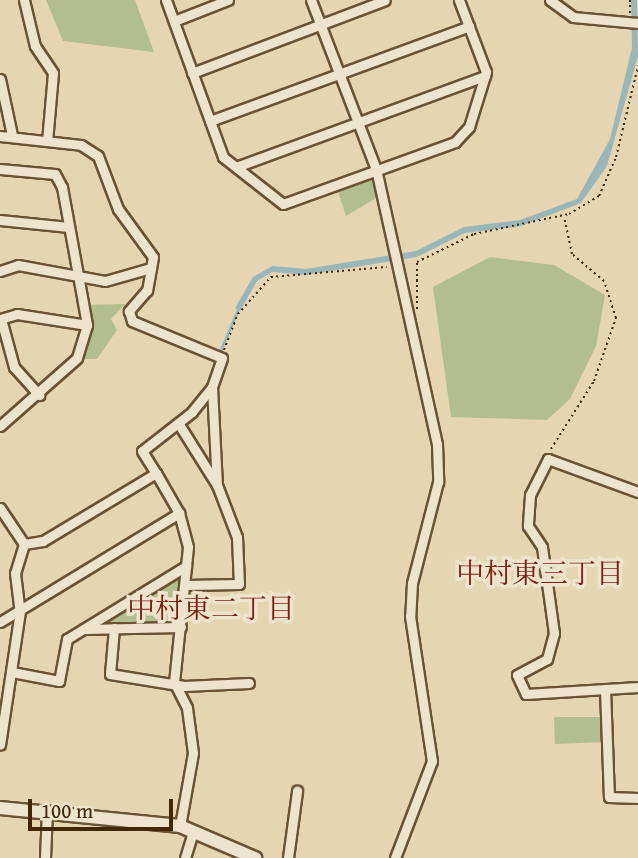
<!DOCTYPE html>
<html>
<head>
<meta charset="utf-8">
<style>
  body { margin:0 }
  #map { position:relative; width:638px; height:858px; overflow:hidden; background:#e5d5b3; font-family:"Gentium Book Plus","Noto Serif JP",serif }
  div>[style] { position:absolute }
  [style*='--x'] { left:calc(var(--x)*1px); top:calc(var(--y)*1px); width:calc(var(--w)*1px); rotate:calc(var(--a)*1deg) }
  .green>* { inset:0; background:#b2be8f }
  .water>* { inset:0; background:#9bb6b8 }
  .stream>* { height:2.5px; margin:-1.25px; padding:0 1.25px; transform-origin:1.25px; border-radius:1.25px; background:#9bb6b8 }
  .path>* { height:2px; margin-top:-1px; transform-origin:0; background:repeating-linear-gradient(90deg,#42270b 0 2px,transparent 0 5.5px) }
  .roads { filter:drop-shadow(2px 0 #6b5235) drop-shadow(-2px 0 #6b5235) drop-shadow(0 2px #6b5235) drop-shadow(0 -2px #6b5235) }
  .street>* { height:9px; margin:-4.5px; padding:0 4.5px; transform-origin:4.5px; border-radius:4.5px; background:#eee4ce }
  .secondary>* { height:12px; margin:-6px; padding:0 6px; transform-origin:6px; border-radius:6px; background:#eee4ce }
  span { translate:-50% -50%; white-space:nowrap; text-align:center; line-height:1.15; -webkit-text-stroke:7px #eee4ce; paint-order:stroke }
  .neighbourhood-label { font-size:28px; color:#7a1f14 }
  .scale { position:absolute; left:28px; top:799px; width:145px; height:32px; box-sizing:border-box; border:4px solid #42270b; border-top:0; padding-left:9px; font-size:21px; line-height:24px; white-space:nowrap; color:#42270b; -webkit-text-stroke:5px #eee4ce; paint-order:stroke }
</style>
</head>
<body>
<div id="map">
  <div class="green">
    <i style="clip-path:polygon(46px 0,135px 0,154px 52px,63px 41px)"></i>
    <i style="clip-path:polygon(374px 173px,376px 198px,346px 216px,337px 188px)"></i>
    <i style="clip-path:polygon(490px 257px,554px 265px,605px 295px,596px 346px,570px 399px,547px 420px,451px 417px,433px 287px)"></i>
    <i style="clip-path:polygon(125px 304px,111px 319px,117px 330px,97px 359px,81px 359px,91px 325px,86px 305px)"></i>
    <i style="clip-path:polygon(184px 569px,179px 625px,90px 627px)"></i>
    <i style="clip-path:polygon(554px 717px,604px 717px,605px 742px,555px 744px)"></i>
  </div>
  <div class="water">
    <i style="clip-path:polygon(631px 0,637px 0,638px 56px,607px 166px,581px 203px,521px 226px,465px 233px,417px 257px,306px 275px,272px 272px,257px 281px,240px 311px,235px 308px,253px 277px,272px 266px,306px 269px,416px 251px,464px 227px,520px 220px,577px 199px,610px 139px,632px 48px)"></i>
  </div>
  <div class="stream">
    <i style="--x:209;--y:378;--w:77;--a:-67.1"></i>
  </div>
  <div class="path">
    <i style="--x:630;--y:0;--w:13;--a:90"></i>
    <i style="--x:417;--y:309;--w:47;--a:-90"></i>
    <i style="--x:417;--y:262;--w:64;--a:-26.2"></i>
    <i style="--x:474;--y:234;--w:97;--a:-11.9"></i>
    <i style="--x:569;--y:214;--w:35;--a:-31"></i>
    <i style="--x:599;--y:196;--w:43;--a:-66.4"></i>
    <i style="--x:616;--y:157;--w:94;--a:-76.4"></i>
    <i style="--x:224;--y:350;--w:39;--a:-69"></i>
    <i style="--x:238;--y:314;--w:50;--a:-48.3"></i>
    <i style="--x:271;--y:277;--w:116;--a:-4.9"></i>
    <i style="--x:551;--y:449;--w:80;--a:-57.7"></i>
    <i style="--x:594;--y:381;--w:67;--a:-70.8"></i>
    <i style="--x:616;--y:318;--w:39;--a:-108"></i>
    <i style="--x:604;--y:281;--w:42;--a:-139.8"></i>
    <i style="--x:572;--y:254;--w:39;--a:-102"></i>
  </div>
  <div class="roads">
    <div class="street">
      <i style="--x:24;--y:0;--w:47;--a:76.6"></i>
      <i style="--x:35;--y:46;--w:32;--a:56"></i>
      <i style="--x:53;--y:73;--w:68;--a:95"></i>
      <i style="--x:166;--y:0;--w:167;--a:70"></i>
      <i style="--x:223;--y:157;--w:76;--a:38.1"></i>
      <i style="--x:283;--y:204;--w:183;--a:-19.8"></i>
      <i style="--x:455;--y:142;--w:21;--a:-47"></i>
      <i style="--x:469;--y:127;--w:58;--a:-72.8"></i>
      <i style="--x:486;--y:72;--w:77;--a:-110.6"></i>
      <i style="--x:311;--y:0;--w:181;--a:69"></i>
      <i style="--x:376;--y:169;--w:282;--a:77.5"></i>
      <i style="--x:437;--y:444;--w:38;--a:88"></i>
      <i style="--x:438;--y:482;--w:104;--a:104.4"></i>
      <i style="--x:412;--y:583;--w:33;--a:93"></i>
      <i style="--x:410;--y:616;--w:147;--a:81.4"></i>
      <i style="--x:432;--y:761;--w:104;--a:110.9"></i>
      <i style="--x:550;--y:0;--w:29;--a:36"></i>
      <i style="--x:573;--y:17;--w:65;--a:5.3"></i>
      <i style="--x:174;--y:21;--w:58;--a:-21.3"></i>
      <i style="--x:192;--y:73;--w:206;--a:-20.7"></i>
      <i style="--x:0;--y:79;--w:57;--a:77.9"></i>
      <i style="--x:210;--y:121;--w:276;--a:-20.1"></i>
      <i style="--x:0;--y:136;--w:81;--a:6.3"></i>
      <i style="--x:81;--y:145;--w:20;--a:33"></i>
      <i style="--x:98;--y:156;--w:57;--a:69.3"></i>
      <i style="--x:118;--y:209;--w:59;--a:53.9"></i>
      <i style="--x:153;--y:257;--w:34;--a:100"></i>
      <i style="--x:147;--y:290;--w:28;--a:131"></i>
      <i style="--x:129;--y:311;--w:10;--a:73"></i>
      <i style="--x:132;--y:321;--w:97;--a:22.3"></i>
      <i style="--x:222;--y:358;--w:31;--a:109"></i>
      <i style="--x:212;--y:387;--w:32;--a:129"></i>
      <i style="--x:192;--y:412;--w:63;--a:142"></i>
      <i style="--x:142;--y:451;--w:26;--a:58"></i>
      <i style="--x:236;--y:167;--w:265;--a:-20.1"></i>
      <i style="--x:0;--y:169;--w:55;--a:5.2"></i>
      <i style="--x:55;--y:174;--w:15;--a:62"></i>
      <i style="--x:62;--y:187;--w:140;--a:79.7"></i>
      <i style="--x:87;--y:325;--w:34;--a:107"></i>
      <i style="--x:77;--y:358;--w:103;--a:138.6"></i>
      <i style="--x:0;--y:220;--w:69;--a:5.8"></i>
      <i style="--x:0;--y:271;--w:19;--a:-18"></i>
      <i style="--x:18;--y:265;--w:88;--a:10.4"></i>
      <i style="--x:105;--y:281;--w:48;--a:-15.8"></i>
      <i style="--x:0;--y:319;--w:18;--a:-16"></i>
      <i style="--x:17;--y:314;--w:71;--a:8.9"></i>
      <i style="--x:1;--y:319;--w:50;--a:74.8"></i>
      <i style="--x:14;--y:367;--w:38;--a:48"></i>
      <i style="--x:212;--y:387;--w:98;--a:87.1"></i>
      <i style="--x:180;--y:426;--w:70;--a:57.9"></i>
      <i style="--x:217;--y:485;--w:56;--a:69"></i>
      <i style="--x:237;--y:537;--w:47;--a:87.6"></i>
      <i style="--x:239;--y:584;--w:53;--a:178.9"></i>
      <i style="--x:638;--y:492;--w:96;--a:-159.9"></i>
      <i style="--x:548;--y:459;--w:40;--a:116.6"></i>
      <i style="--x:530;--y:495;--w:31;--a:94"></i>
      <i style="--x:528;--y:526;--w:25;--a:56"></i>
      <i style="--x:542;--y:547;--w:87;--a:82.1"></i>
      <i style="--x:554;--y:633;--w:27;--a:105"></i>
      <i style="--x:547;--y:659;--w:34;--a:152"></i>
      <i style="--x:517;--y:675;--w:21;--a:65"></i>
      <i style="--x:526;--y:694;--w:112;--a:-3.6"></i>
      <i style="--x:0;--y:508;--w:43;--a:56.3"></i>
      <i style="--x:24;--y:544;--w:30;--a:107"></i>
      <i style="--x:15;--y:573;--w:38;--a:83"></i>
      <i style="--x:20;--y:611;--w:135;--a:98.5"></i>
      <i style="--x:24;--y:544;--w:19;--a:-9"></i>
      <i style="--x:43;--y:541;--w:132;--a:-31"></i>
      <i style="--x:156;--y:473;--w:46;--a:60.1"></i>
      <i style="--x:179;--y:513;--w:35;--a:75"></i>
      <i style="--x:188;--y:547;--w:136;--a:95.9"></i>
      <i style="--x:174;--y:682;--w:29;--a:63"></i>
      <i style="--x:187;--y:708;--w:45;--a:82.4"></i>
      <i style="--x:193;--y:753;--w:74;--a:100.1"></i>
      <i style="--x:0;--y:622;--w:210;--a:-31.3"></i>
      <i style="--x:114;--y:628;--w:46;--a:95"></i>
      <i style="--x:110;--y:674;--w:75;--a:9.2"></i>
      <i style="--x:184;--y:686;--w:65;--a:-2.6"></i>
      <i style="--x:84;--y:629;--w:97;--a:-1.2"></i>
      <i style="--x:12;--y:672;--w:48;--a:10.8"></i>
      <i style="--x:59;--y:681;--w:43;--a:-79.2"></i>
      <i style="--x:67;--y:639;--w:140;--a:-31.5"></i>
      <i style="--x:605;--y:689;--w:108;--a:87.9"></i>
      <i style="--x:609;--y:797;--w:29;--a:2"></i>
      <i style="--x:45;--y:858;--w:48;--a:-87.6"></i>
      <i style="--x:185;--y:858;--w:28;--a:-73"></i>
      <i style="--x:288;--y:858;--w:68;--a:-82.3"></i>
    </div>
    <div class="secondary">
      <i style="--x:0;--y:808;--w:181;--a:5.7"></i>
      <i style="--x:180;--y:826;--w:82;--a:23.1"></i>
    </div>
  </div>
  <div class="neighbourhood-label">
    <span style="left:540px;top:573px">中村東三丁目</span>
    <span style="left:211px;top:608px">中村東二丁目</span>
  </div>
  <div class="scale">100 m</div>
</div>
</body>
</html>
